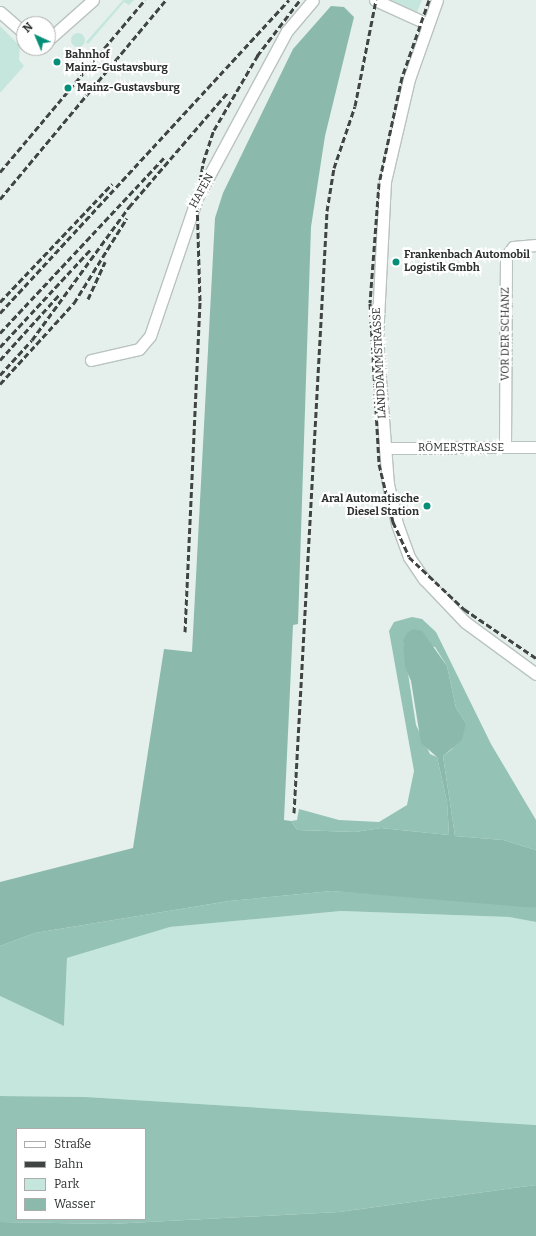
<!DOCTYPE html>
<html>
<head>
<meta charset="utf-8">
<style>
  body { margin:0 }
  #map { position:relative; width:536px; height:1236px; overflow:hidden; background:#e5f0ec; font-family:Bitter,serif }
  div>[style] { position:absolute }
  [style*='--x'] { left:calc(var(--x)*1px); top:calc(var(--y)*1px); width:calc(var(--w)*1px); rotate:calc(var(--a)*1deg) }
  .green>* { inset:0; background:#c4e6dc }
  .round { border-radius:50% }
  .forest>* { inset:0; background:#94c3b6 }
  .water>* { inset:0; background:#8bbaad }
  .roads { filter:drop-shadow(1px 0 #b9c3c0) drop-shadow(-1px 0 #b9c3c0) drop-shadow(0 1px #b9c3c0) drop-shadow(0 -1px #b9c3c0) }
  .minor>* { height:11px; margin:-5.5px; padding:0 5.5px; transform-origin:5.5px; border-radius:5.5px; background:#fff }
  .rail>* { height:3px; margin-top:-1.5px; transform-origin:0; background:repeating-linear-gradient(90deg,#404543 0 6px,transparent 0 9px) }
  .dots>* { width:11px; height:11px; translate:-50% -50%; box-sizing:border-box; border:2px solid #fff; border-radius:50% }
  span { translate:-50% -50%; white-space:nowrap; text-align:center; line-height:1.15; -webkit-text-stroke:4px #fff; paint-order:stroke }
  .poi-label { font-size:11px; color:#2c302e; font-weight:700 }
  .left { translate:0 -50%; text-align:left }
  .right { translate:-100% -50%; text-align:right }
  .street-label { font-size:11px; color:#2c302e }
  .legend { position:absolute; left:16px; top:1128px; width:130px; height:92px; box-sizing:border-box; background:#fff; border:1px solid #abacab; margin:0; padding:5px 7px; list-style:none; font-size:12px; color:#2c302e }
  .legend li { display:flex; align-items:center; gap:8px; height:20px }
  .legend b { width:20px; border:1px solid #abacab }
  .north { position:absolute; left:16px; top:16px; width:40px; height:40px; box-sizing:border-box; background:#fff; border:1px solid #abacab; border-radius:50%; rotate:316deg; font-size:11px; font-weight:700; line-height:16px; text-align:center; color:#2c302e }
  .north::after { content:''; display:block; margin:auto; width:14px; height:18px; background:#068f78; clip-path:polygon(50% 0,100% 100%,50% 72%,0 100%) }
</style>
</head>
<body>
<div id="map">
  <div class="green">
    <i style="clip-path:polygon(123px 0,134px 0,129px 5px,124px 2px,88px 44px,86px 42px)"></i>
    <i style="clip-path:polygon(390px 0,422px 0,417px 12px)"></i>
    <i style="clip-path:polygon(0 26px,20px 46px,19px 60px,24px 66px,0 93px)"></i>
    <i class="round" style="left:71px;top:33px;width:14px;height:14px"></i>
    <i style="clip-path:polygon(341px 911px,509px 917px,536px 922px,536px 1125px,86px 1097px,0 1096px,0 996px,64px 1026px,67px 958px,170px 927px)"></i>
  </div>
  <div class="forest">
    <i style="clip-path:polygon(412px 617px,422px 619px,436px 632px,491px 744px,536px 820px,536px 850px,503px 840px,455px 836px,443px 756px,452px 749px,466px 723px,456px 708px,447px 666px,435px 647px,403px 641px,416px 725px,430px 754px,437px 757px,447px 802px,449px 835px,381px 828px,355px 832px,297px 830px,291px 821px,297px 820px,299px 809px,339px 820px,379px 822px,407px 805px,414px 771px,389px 631px,394px 622px)"></i>
    <i style="clip-path:polygon(332px 891px,511px 903px,536px 908px,536px 922px,509px 917px,341px 911px,170px 927px,67px 958px,64px 1026px,0 996px,0 946px,35px 933px,229px 901px)"></i>
    <i style="clip-path:polygon(evenodd,0 1096px,86px 1097px,536px 1125px,536px 1185px,339px 1212px,111px 1224px,0 1222px,0 1096px,17px 1129px,145px 1129px,145px 1219px,17px 1219px,17px 1129px)"></i>
  </div>
  <div class="water">
    <i style="clip-path:polygon(331px 6px,344px 7px,354px 17px,325px 136px,311px 227px,298px 624px,293px 625px,284px 820px,291px 821px,297px 830px,355px 832px,381px 828px,449px 835px,447px 802px,437px 757px,421px 743px,411px 681px,405px 667px,403px 641px,407px 633px,413px 629px,422px 631px,447px 666px,456px 708px,466px 723px,462px 740px,443px 756px,455px 836px,503px 840px,536px 850px,536px 908px,332px 891px,229px 901px,35px 933px,0 946px,0 882px,133px 848px,164px 649px,192px 652px,215px 218px,223px 193px,293px 49px)"></i>
    <i style="clip-path:polygon(536px 1185px,536px 1236px,0 1236px,0 1222px,111px 1224px,339px 1212px)"></i>
  </div>
  <div class="roads">
    <div class="minor">
      <i style="--x:375;--y:0;--w:58;--a:24.4"></i>
      <i style="--x:437;--y:0;--w:84;--a:109.5"></i>
      <i style="--x:409;--y:79;--w:105;--a:103.2"></i>
      <i style="--x:385;--y:181;--w:158;--a:92.9"></i>
      <i style="--x:377;--y:339;--w:145;--a:85.7"></i>
      <i style="--x:388;--y:484;--w:41;--a:77.3"></i>
      <i style="--x:397;--y:524;--w:35;--a:70"></i>
      <i style="--x:409;--y:557;--w:27;--a:56"></i>
      <i style="--x:424;--y:579;--w:59;--a:46.4"></i>
      <i style="--x:465;--y:622;--w:88;--a:36.2"></i>
      <i style="--x:0;--y:12;--w:32;--a:41"></i>
      <i style="--x:48;--y:40;--w:60;--a:-41.6"></i>
      <i style="--x:91;--y:360;--w:49;--a:-12.9"></i>
      <i style="--x:139;--y:349;--w:17;--a:-50"></i>
      <i style="--x:150;--y:336;--w:146;--a:-71.2"></i>
      <i style="--x:197;--y:198;--w:190;--a:-61.7"></i>
      <i style="--x:287;--y:31;--w:40;--a:-50"></i>
      <i style="--x:505;--y:447;--w:190;--a:-89.7"></i>
      <i style="--x:506;--y:257;--w:12;--a:-55"></i>
      <i style="--x:513;--y:247;--w:23;--a:-5"></i>
      <i style="--x:385;--y:448;--w:151;--a:-0.4"></i>
    </div>
  </div>
  <div class="rail">
    <i style="--x:429;--y:0;--w:82;--a:109.3"></i>
    <i style="--x:402;--y:77;--w:108;--a:102.2"></i>
    <i style="--x:379;--y:183;--w:120;--a:94.3"></i>
    <i style="--x:370;--y:303;--w:161;--a:86.8"></i>
    <i style="--x:379;--y:464;--w:60;--a:76.4"></i>
    <i style="--x:393;--y:522;--w:38;--a:65"></i>
    <i style="--x:409;--y:557;--w:76;--a:43.4"></i>
    <i style="--x:464;--y:609;--w:87;--a:34.2"></i>
    <i style="--x:257;--y:56;--w:71;--a:-52.5"></i>
    <i style="--x:0;--y:172;--w:225;--a:-49.9"></i>
    <i style="--x:0;--y:199;--w:259;--a:-50.2"></i>
    <i style="--x:88;--y:299;--w:41;--a:-65.3"></i>
    <i style="--x:0;--y:302;--w:163;--a:-46.5"></i>
    <i style="--x:0;--y:313;--w:426;--a:-47.3"></i>
    <i style="--x:0;--y:333;--w:240;--a:-46.9"></i>
    <i style="--x:0;--y:347;--w:134;--a:-47.1"></i>
    <i style="--x:0;--y:360;--w:88;--a:-47.8"></i>
    <i style="--x:0;--y:375;--w:47;--a:-47.6"></i>
    <i style="--x:32;--y:340;--w:165;--a:-53.9"></i>
    <i style="--x:129;--y:207;--w:152;--a:-49.3"></i>
    <i style="--x:0;--y:384;--w:110;--a:-47.6"></i>
    <i style="--x:74;--y:303;--w:100;--a:-58.1"></i>
    <i style="--x:185;--y:632;--w:331;--a:-87.4"></i>
    <i style="--x:200;--y:301;--w:103;--a:-91.7"></i>
    <i style="--x:197;--y:198;--w:36;--a:-80"></i>
    <i style="--x:203;--y:163;--w:35;--a:-72"></i>
    <i style="--x:214;--y:130;--w:89;--a:-59.7"></i>
    <i style="--x:294;--y:813;--w:603;--a:-86.86"></i>
    <i style="--x:327;--y:211;--w:44;--a:-80.8"></i>
    <i style="--x:334;--y:168;--w:65;--a:-71.3"></i>
    <i style="--x:355;--y:106;--w:108;--a:-78.8"></i>
  </div>
  <div class="dots">
    <i style="left:57px;top:62px;background:#068f78"></i>
    <i style="left:68px;top:88px;background:#068f78"></i>
    <i style="left:396px;top:262px;background:#068f78"></i>
    <i style="left:427px;top:506px;background:#068f78"></i>
  </div>
  <div class="poi-label">
    <span class="left" style="left:65px;top:62px">Bahnhof<br>Mainz-Gustavsburg</span>
    <span class="left" style="left:77px;top:88px">Mainz-Gustavsburg</span>
    <span class="left" style="left:404px;top:262px">Frankenbach Automobil<br>Logistik Gmbh</span>
    <span class="right" style="left:419px;top:506px">Aral Automatische<br>Diesel Station</span>
  </div>
  <div class="street-label">
    <span style="left:202px;top:191px;rotate:-61deg">HAFEN</span>
    <span style="left:506px;top:334px;rotate:-90deg">VOR DER SCHANZ</span>
    <span style="left:380px;top:363px;rotate:-93deg">LANDDAMMSTRASSE</span>
    <span style="left:461px;top:448px">RÖMERSTRASSE</span>
  </div>
  <ul class="legend">
  <li><b style="height:5px;background:#fff"></b>Straße</li>
  <li><b style="height:5px;background:#404543"></b>Bahn</li>
  <li><b style="height:11px;background:#c4e6dc"></b>Park</li>
  <li><b style="height:11px;background:#8bbaad"></b>Wasser</li>
  </ul>
  <div class="north">N</div>
</div>
</body>
</html>
